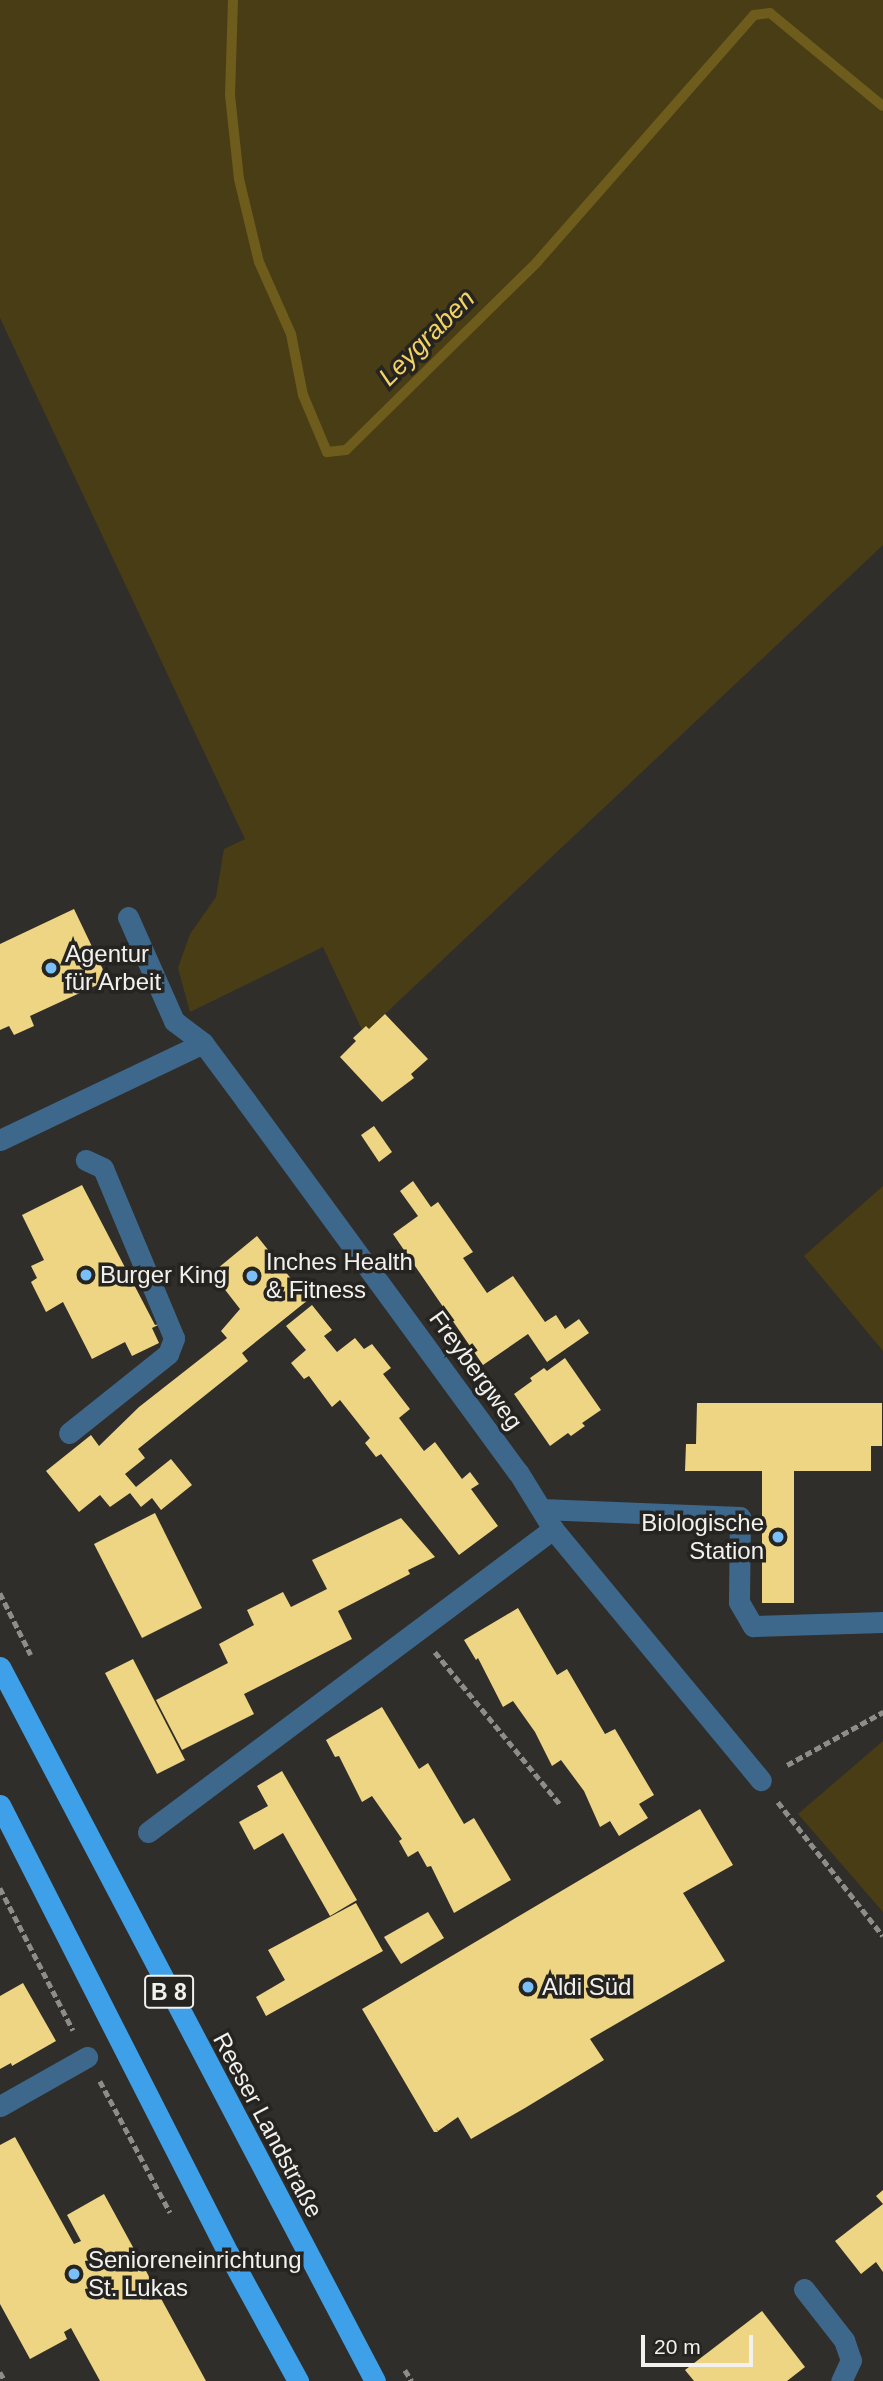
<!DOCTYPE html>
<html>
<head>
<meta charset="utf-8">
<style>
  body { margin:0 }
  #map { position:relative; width:883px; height:2381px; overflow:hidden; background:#302e2a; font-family:Arial,sans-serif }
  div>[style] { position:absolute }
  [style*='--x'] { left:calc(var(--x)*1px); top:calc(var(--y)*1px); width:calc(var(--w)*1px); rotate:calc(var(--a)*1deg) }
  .green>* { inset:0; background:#493d15 }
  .stream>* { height:10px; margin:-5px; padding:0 5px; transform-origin:5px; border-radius:5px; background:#6e5c1c }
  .building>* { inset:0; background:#eed583 }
  .path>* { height:4.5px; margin-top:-2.25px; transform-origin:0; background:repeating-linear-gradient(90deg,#8e8d89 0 7px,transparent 0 10.5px) }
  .minor>* { height:21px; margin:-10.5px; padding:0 10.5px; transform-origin:10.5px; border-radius:10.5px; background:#3d688c }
  .major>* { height:21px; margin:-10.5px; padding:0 10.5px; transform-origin:10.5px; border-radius:10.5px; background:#3da0e9 }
  .dots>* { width:19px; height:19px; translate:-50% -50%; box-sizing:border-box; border:4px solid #262420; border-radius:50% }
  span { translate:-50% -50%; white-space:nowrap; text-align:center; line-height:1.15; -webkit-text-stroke:7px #262420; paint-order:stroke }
  .shield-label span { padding:2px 5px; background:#262420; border:2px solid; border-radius:5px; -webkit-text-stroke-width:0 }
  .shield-label { font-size:23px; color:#f2f1ee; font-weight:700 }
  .poi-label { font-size:24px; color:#f2f1ee }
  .left { translate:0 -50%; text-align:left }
  .right { translate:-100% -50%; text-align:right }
  .street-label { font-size:24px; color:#f2f1ee }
  .water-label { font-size:26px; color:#f3d363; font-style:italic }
  .scale { position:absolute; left:641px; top:2335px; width:112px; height:32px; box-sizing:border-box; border:4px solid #f2f1ee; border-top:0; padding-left:9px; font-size:21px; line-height:24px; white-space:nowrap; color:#f2f1ee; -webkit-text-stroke:5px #262420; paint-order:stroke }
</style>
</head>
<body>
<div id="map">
  <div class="green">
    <i style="clip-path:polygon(0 0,883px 0,883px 545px,369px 1029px,366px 1026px,362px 1030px,323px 947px,190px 1012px,178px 968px,190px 934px,216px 897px,224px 849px,245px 839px,0 318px)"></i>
    <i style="clip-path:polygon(883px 1186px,883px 1351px,804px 1256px)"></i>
    <i style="clip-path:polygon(883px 1741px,883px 1912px,798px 1814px)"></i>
  </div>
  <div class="stream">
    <i style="--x:233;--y:0;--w:95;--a:91.8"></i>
    <i style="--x:230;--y:95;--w:84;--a:83.9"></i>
    <i style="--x:239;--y:179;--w:85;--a:76.5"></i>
    <i style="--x:259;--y:262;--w:79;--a:66"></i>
    <i style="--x:291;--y:334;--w:62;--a:78.9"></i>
    <i style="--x:303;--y:395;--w:62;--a:67.2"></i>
    <i style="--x:327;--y:452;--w:19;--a:-6"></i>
    <i style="--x:346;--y:450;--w:268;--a:-44.5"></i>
    <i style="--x:537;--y:262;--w:329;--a:-48.7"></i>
    <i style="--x:754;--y:15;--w:16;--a:-7"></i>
    <i style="--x:770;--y:13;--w:146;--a:39.5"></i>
  </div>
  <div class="building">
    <i style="clip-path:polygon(74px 909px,108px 980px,30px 1016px,34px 1026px,14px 1035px,9px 1026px,0 1030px,0 944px)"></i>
    <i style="clip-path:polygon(385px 1014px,428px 1059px,411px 1074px,414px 1078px,382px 1102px,340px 1057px,356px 1041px,353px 1038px,366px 1026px,369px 1029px)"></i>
    <i style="clip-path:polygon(374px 1126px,392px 1152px,379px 1162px,361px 1135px)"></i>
    <i style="clip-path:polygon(413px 1181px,431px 1207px,438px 1202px,473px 1252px,463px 1258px,487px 1293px,513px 1276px,545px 1322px,556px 1315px,565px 1329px,579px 1319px,589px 1333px,547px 1362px,528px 1334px,483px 1365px,393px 1234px,418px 1216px,400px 1191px)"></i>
    <i style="clip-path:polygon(82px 1185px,155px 1325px,160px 1324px,152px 1328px,159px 1343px,132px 1356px,125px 1342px,92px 1359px,63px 1302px,46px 1312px,31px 1282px,37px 1278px,31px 1266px,44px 1260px,22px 1215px)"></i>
    <i style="clip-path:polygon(257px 1236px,308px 1300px,242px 1353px,248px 1361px,138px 1449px,145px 1458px,125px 1474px,136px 1487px,171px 1459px,192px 1485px,161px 1510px,152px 1498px,141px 1507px,130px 1493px,110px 1507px,100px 1495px,79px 1512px,46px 1471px,91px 1435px,99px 1446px,139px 1407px,227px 1338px,221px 1331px,240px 1309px,212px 1273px)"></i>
    <i style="clip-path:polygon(312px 1305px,332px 1330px,324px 1336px,337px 1352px,355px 1338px,364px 1349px,372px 1344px,391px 1368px,383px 1374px,410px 1409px,399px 1418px,424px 1451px,435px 1442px,462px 1479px,470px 1472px,479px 1484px,471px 1489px,498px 1526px,459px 1555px,381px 1454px,376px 1457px,365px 1443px,370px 1438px,340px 1400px,332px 1407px,309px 1376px,304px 1379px,291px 1363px,306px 1350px,286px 1326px)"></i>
    <i style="clip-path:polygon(565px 1358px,601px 1410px,582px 1423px,585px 1426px,571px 1436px,568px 1433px,550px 1446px,514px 1394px,532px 1381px,530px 1378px,544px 1368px,547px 1371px)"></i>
    <i style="clip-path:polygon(697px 1403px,882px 1403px,882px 1446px,871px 1446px,871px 1471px,794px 1471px,794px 1603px,762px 1603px,762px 1471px,685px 1471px,686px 1444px,696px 1444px)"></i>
    <i style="clip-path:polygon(155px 1513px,202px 1608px,142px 1638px,94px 1544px)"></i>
    <i style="clip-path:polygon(401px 1518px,435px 1557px,408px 1570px,410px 1574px,338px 1611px,352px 1639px,244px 1694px,254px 1714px,182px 1750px,156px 1700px,228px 1663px,219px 1644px,254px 1625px,247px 1610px,283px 1592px,291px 1607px,327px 1589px,312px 1560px)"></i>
    <i style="clip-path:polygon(518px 1608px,557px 1675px,567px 1669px,605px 1734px,615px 1729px,654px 1795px,639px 1804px,648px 1818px,619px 1836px,610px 1821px,600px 1827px,584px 1791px,561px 1760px,552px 1766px,535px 1732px,513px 1701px,503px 1707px,478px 1658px,476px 1660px,464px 1640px)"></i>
    <i style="clip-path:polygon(133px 1659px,185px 1760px,157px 1774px,105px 1673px)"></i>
    <i style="clip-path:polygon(382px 1707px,419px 1769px,428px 1763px,464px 1824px,474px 1818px,511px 1880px,454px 1913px,431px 1866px,427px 1867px,418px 1851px,408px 1857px,399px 1841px,402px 1839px,372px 1796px,362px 1802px,339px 1756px,335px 1757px,326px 1740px)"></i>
    <i style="clip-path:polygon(282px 1771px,357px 1900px,330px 1916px,283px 1833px,254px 1850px,239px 1822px,268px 1806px,257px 1786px)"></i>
    <i style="clip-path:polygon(700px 1809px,733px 1865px,683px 1893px,725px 1961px,590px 2039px,604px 2060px,525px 2108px,471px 2139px,458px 2117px,438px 2131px,436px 2128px,438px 2132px,434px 2132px,362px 2009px)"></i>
    <i style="clip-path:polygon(356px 1903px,383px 1951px,266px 2016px,256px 1997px,285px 1980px,268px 1950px)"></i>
    <i style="clip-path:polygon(428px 1912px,444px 1938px,401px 1964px,384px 1937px)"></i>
    <i style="clip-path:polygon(23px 1983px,56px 2041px,12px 2066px,11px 2063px,0 2069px,0 1996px)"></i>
    <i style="clip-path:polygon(15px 2137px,74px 2244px,81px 2241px,67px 2215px,104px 2194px,206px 2381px,100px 2381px,71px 2328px,64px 2332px,67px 2339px,30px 2359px,0 2304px,0 2145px)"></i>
    <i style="clip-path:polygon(883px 2190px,883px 2272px,876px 2262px,861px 2274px,835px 2241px,883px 2204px,876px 2196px)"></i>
    <i style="clip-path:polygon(762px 2311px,805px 2367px,787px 2381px,694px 2381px,685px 2370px)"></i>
  </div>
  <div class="path">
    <i style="--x:0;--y:1593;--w:69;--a:63.4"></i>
    <i style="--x:435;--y:1652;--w:197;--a:50.6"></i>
    <i style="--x:787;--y:1765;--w:110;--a:-28.9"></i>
    <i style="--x:778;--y:1802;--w:170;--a:51.9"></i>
    <i style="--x:0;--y:1888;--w:160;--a:62.8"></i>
    <i style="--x:100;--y:2081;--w:149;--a:61.9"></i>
    <i style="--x:405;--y:2370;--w:13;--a:58"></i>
    <i style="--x:0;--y:2372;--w:10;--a:61"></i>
  </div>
  <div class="minor">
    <i style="--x:128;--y:917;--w:114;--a:66.1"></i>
    <i style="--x:174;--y:1021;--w:36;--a:37"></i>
    <i style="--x:203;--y:1043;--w:72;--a:53.4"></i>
    <i style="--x:246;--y:1101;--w:460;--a:53.8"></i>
    <i style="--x:518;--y:1472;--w:67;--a:58.4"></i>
    <i style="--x:553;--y:1529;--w:326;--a:50.4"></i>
    <i style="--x:0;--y:1140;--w:225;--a:-25.5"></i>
    <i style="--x:69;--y:1433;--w:127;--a:-38.6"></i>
    <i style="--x:168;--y:1354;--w:17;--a:-69"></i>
    <i style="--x:174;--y:1338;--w:184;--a:-112.7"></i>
    <i style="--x:103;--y:1168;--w:19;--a:-155"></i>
    <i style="--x:541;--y:1509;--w:199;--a:2.3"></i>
    <i style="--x:740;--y:1517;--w:85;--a:90.7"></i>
    <i style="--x:739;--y:1602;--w:28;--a:60"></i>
    <i style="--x:753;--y:1626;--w:130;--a:-1.8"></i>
    <i style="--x:148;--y:1832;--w:506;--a:-36.8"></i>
    <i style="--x:0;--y:2106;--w:100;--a:-29.4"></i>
    <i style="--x:804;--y:2289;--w:65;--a:51.9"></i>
    <i style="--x:844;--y:2340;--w:21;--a:71"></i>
    <i style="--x:851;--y:2360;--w:23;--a:115"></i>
  </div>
  <div class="major">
    <i style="--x:0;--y:1667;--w:806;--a:62.29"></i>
    <i style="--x:0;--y:1805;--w:503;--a:63.03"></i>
    <i style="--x:228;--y:2253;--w:146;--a:61.3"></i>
  </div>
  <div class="dots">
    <i style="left:51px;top:968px;background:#7abff8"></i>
    <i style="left:86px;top:1275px;background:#7abff8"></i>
    <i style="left:252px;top:1276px;background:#7abff8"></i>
    <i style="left:778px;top:1537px;background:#7abff8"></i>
    <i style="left:528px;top:1987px;background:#7abff8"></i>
    <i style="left:74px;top:2274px;background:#7abff8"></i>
  </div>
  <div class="shield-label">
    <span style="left:169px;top:1992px">B 8</span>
  </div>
  <div class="poi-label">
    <span class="left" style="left:65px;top:968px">Agentur<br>für Arbeit</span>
    <span class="left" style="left:266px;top:1276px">Inches Health<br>&amp; Fitness</span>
    <span class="left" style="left:100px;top:1275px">Burger King</span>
    <span class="right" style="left:764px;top:1537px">Biologische<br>Station</span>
    <span class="left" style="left:542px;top:1987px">Aldi Süd</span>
    <span class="left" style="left:88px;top:2274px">Senioreneinrichtung<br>St. Lukas</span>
  </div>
  <div class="street-label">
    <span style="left:476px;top:1370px;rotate:54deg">Freybergweg</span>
    <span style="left:268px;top:2125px;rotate:62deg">Reeser Landstraße</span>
  </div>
  <div class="water-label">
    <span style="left:427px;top:338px;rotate:-45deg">Leygraben</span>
  </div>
  <div class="scale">20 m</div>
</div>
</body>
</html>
